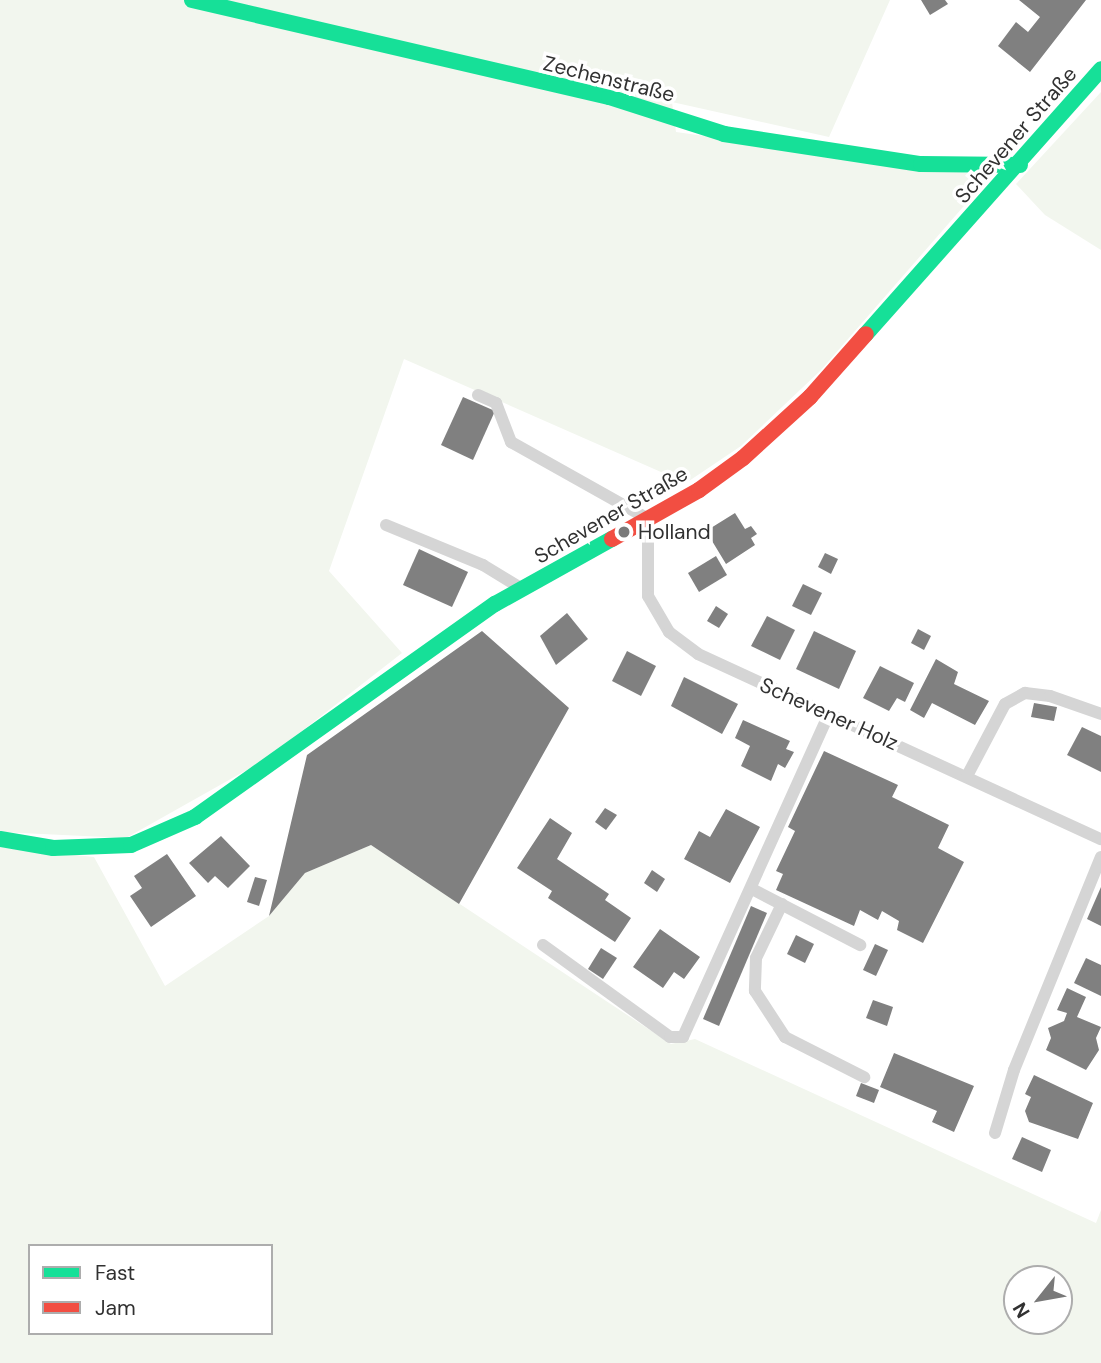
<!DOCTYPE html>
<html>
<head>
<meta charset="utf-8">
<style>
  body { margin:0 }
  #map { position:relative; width:1101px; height:1363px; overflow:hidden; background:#fff; font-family:"DM Sans",sans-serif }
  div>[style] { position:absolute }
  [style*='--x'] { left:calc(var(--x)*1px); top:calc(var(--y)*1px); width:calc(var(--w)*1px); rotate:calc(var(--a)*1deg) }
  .green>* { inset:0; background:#f2f6ee }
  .building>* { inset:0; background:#808080 }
  .lane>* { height:12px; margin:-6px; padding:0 6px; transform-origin:6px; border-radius:6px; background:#d5d5d5 }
  .fast>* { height:16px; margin:-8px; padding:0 8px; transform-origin:8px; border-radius:8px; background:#16e098 }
  .jam>* { height:16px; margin:-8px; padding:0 8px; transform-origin:8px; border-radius:8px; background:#f24e42 }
  .dots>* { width:19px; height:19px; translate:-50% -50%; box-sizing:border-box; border:4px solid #fff; border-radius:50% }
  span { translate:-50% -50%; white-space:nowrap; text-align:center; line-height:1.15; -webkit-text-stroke:7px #fff; paint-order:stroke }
  .street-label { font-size:21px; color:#313131 }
  .poi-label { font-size:21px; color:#313131 }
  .left { translate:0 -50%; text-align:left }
  .legend { position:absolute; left:28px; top:1244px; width:245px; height:91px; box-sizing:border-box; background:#fff; border:2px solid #adadad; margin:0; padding:9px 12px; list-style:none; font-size:21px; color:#313131 }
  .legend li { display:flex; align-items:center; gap:14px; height:35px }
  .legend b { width:35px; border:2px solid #adadad }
  .north { position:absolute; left:1003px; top:1265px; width:70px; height:70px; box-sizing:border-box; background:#fff; border:2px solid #adadad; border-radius:50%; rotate:239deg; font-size:19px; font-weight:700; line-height:28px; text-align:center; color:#313131 }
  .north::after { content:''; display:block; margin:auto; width:24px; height:32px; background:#797979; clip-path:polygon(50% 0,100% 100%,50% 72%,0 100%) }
</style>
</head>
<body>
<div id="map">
  <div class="green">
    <i style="clip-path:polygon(0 0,890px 0,829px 137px,672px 102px,676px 132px,990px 176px,821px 370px,741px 446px,686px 483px,404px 359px,329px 571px,402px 653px,266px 759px,126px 838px,0 832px)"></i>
    <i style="clip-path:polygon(1101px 92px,1101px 250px,1045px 215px,1016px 184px)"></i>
    <i style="clip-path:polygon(evenodd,371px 845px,671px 1044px,695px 1039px,1096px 1223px,1101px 1210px,1101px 1363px,0 1363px,0 847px,94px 857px,165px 986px,269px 916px,305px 873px,371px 845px,30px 1246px,271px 1246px,271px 1333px,30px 1333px,30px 1246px,371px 845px,1017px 1279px,1059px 1279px,1059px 1321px,1017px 1321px,1017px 1279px)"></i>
  </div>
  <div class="building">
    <i style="clip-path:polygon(921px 0,945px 0,948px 4px,930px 15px)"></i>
    <i style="clip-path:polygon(1019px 0,1086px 0,1030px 72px,998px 46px,1016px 22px,1028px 32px,1040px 17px)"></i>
    <i style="clip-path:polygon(463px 397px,495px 411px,473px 460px,441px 445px)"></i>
    <i style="clip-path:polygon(735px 513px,745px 529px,751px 526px,757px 534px,751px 538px,755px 545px,726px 564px,706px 531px)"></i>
    <i style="clip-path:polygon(419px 549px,468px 572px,452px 607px,403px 585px)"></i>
    <i style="clip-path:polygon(825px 553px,838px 559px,831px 574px,818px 567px)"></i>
    <i style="clip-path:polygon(716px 556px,727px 575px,699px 592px,688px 573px)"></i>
    <i style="clip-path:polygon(803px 584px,822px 593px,811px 615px,792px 606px)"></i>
    <i style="clip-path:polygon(716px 606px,728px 614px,719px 628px,707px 621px)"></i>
    <i style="clip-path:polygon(567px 613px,588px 639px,556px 665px,540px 636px)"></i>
    <i style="clip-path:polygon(767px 616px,795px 630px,780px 660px,751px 646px)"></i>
    <i style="clip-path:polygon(918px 629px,931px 636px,924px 650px,911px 643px)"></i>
    <i style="clip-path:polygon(482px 631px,569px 708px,459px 904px,371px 845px,305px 873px,269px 916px,307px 755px)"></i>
    <i style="clip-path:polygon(814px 631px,856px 651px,839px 689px,796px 669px)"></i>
    <i style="clip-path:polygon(627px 651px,656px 666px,641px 696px,612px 681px)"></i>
    <i style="clip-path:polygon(936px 659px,958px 672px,954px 684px,989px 701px,975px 725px,932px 703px,924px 718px,910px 710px)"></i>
    <i style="clip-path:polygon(880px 666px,914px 683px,905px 702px,897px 698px,889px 711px,863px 698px)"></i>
    <i style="clip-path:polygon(684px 677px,738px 704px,722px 734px,671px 706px)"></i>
    <i style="clip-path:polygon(1034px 703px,1057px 707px,1054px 721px,1031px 717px)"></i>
    <i style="clip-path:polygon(743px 720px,790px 741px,786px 749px,794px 752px,785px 768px,778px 764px,771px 781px,741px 766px,750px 746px,735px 738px)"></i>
    <i style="clip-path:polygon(1082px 727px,1101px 736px,1101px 772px,1067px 755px)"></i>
    <i style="clip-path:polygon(824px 751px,898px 785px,892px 797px,949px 825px,938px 848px,964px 862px,923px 943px,897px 930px,899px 921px,882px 911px,878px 920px,860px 910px,854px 926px,776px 890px,783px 874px,776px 871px,795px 831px,788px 827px)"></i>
    <i style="clip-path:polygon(605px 808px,617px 815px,606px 830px,595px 822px)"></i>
    <i style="clip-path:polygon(726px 809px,760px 827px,730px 883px,684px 859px,699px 831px,710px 837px)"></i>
    <i style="clip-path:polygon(550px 818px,572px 833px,557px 859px,609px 894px,605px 900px,631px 918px,615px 942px,548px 898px,552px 891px,517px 868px)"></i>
    <i style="clip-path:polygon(221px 836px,250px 866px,228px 888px,215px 876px,208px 883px,189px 863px)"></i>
    <i style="clip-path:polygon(167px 854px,196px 896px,151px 927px,130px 896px,142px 888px,134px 876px)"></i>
    <i style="clip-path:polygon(652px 870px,665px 879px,657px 892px,644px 883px)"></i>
    <i style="clip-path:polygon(255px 877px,267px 880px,259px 906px,247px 902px)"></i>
    <i style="clip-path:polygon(1101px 887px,1101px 926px,1087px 919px)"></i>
    <i style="clip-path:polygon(751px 906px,767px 913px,719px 1026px,703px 1019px)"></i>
    <i style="clip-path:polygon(660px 929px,700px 957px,684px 979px,674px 972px,663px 988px,633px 967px)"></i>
    <i style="clip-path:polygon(796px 935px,814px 944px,805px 963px,787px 954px)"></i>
    <i style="clip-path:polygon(875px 944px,888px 950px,876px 976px,863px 970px)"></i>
    <i style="clip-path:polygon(601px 948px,617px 958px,603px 979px,588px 969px)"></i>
    <i style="clip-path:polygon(1086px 958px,1101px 965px,1101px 996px,1074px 983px)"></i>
    <i style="clip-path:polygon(1067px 988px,1086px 997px,1077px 1017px,1101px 1027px,1096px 1038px,1099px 1050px,1086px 1070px,1046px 1050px,1051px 1038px,1048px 1028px,1064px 1021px,1067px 1013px,1057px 1010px)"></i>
    <i style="clip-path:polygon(873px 1000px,893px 1007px,887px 1026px,866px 1018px)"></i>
    <i style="clip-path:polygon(894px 1053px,974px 1086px,954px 1132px,932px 1122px,937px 1111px,880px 1087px)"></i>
    <i style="clip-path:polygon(1034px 1075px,1093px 1103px,1078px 1139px,1029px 1122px,1025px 1111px,1031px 1097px,1025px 1094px)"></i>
    <i style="clip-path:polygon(861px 1083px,879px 1090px,874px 1103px,856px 1096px)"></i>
    <i style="clip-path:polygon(1022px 1137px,1051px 1150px,1042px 1172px,1012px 1159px)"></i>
  </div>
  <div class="lane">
    <i style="--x:478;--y:395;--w:20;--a:24"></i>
    <i style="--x:496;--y:403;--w:42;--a:69"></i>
    <i style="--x:511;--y:442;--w:157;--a:29.3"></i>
    <i style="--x:648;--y:519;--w:77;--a:90"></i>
    <i style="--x:648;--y:596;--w:42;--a:59.7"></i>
    <i style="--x:669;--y:632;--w:36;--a:37"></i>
    <i style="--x:698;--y:654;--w:443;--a:24.7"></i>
    <i style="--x:386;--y:525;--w:105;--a:22.4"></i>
    <i style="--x:483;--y:565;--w:42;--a:31.4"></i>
    <i style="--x:967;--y:776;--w:81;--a:-62.2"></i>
    <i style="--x:1005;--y:704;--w:23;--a:-29"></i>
    <i style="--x:1025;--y:693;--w:25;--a:7"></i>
    <i style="--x:1050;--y:696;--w:54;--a:19.4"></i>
    <i style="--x:752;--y:889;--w:122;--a:27.4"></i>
    <i style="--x:782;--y:904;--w:60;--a:115.7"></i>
    <i style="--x:756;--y:958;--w:33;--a:92"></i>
    <i style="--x:755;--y:991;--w:55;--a:56.9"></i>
    <i style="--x:785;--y:1037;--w:89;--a:26.9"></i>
    <i style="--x:543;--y:945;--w:157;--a:35.9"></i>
    <i style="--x:670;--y:1037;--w:13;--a:0"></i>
    <i style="--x:683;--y:1037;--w:354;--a:-65.7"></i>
    <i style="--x:995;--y:1133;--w:66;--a:-73.2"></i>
    <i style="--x:1014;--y:1070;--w:230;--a:-67.8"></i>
  </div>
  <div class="fast">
    <i style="--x:192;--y:0;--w:428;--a:13.1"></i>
    <i style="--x:609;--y:97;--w:121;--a:17.8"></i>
    <i style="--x:724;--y:134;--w:199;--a:8.7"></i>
    <i style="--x:921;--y:164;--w:99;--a:0.6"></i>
    <i style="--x:866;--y:334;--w:354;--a:-48.4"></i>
    <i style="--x:0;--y:839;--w:54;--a:9.6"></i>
    <i style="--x:53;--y:848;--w:78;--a:-2.2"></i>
    <i style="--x:131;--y:845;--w:70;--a:-23.6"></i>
    <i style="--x:195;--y:817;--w:368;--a:-35.4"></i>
    <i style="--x:495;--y:604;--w:134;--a:-29.1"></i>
  </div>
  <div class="jam">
    <i style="--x:612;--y:539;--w:100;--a:-29.4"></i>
    <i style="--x:699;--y:490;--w:54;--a:-36"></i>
    <i style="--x:743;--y:458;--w:91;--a:-42.3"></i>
    <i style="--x:810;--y:397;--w:84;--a:-48.4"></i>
  </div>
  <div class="dots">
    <i style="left:624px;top:532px;background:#797979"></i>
  </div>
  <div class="street-label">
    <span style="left:609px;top:79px;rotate:14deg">Zechenstraße</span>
    <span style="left:1016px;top:135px;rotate:-49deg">Schevener Straße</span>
    <span style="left:611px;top:515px;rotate:-30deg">Schevener Straße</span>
    <span style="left:829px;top:714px;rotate:24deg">Schevener Holz</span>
  </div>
  <div class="poi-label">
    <span class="left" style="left:638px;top:532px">Holland</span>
  </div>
  <ul class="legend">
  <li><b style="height:9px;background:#16e098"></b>Fast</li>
  <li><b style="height:9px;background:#f24e42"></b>Jam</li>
  </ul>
  <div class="north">N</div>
</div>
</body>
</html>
